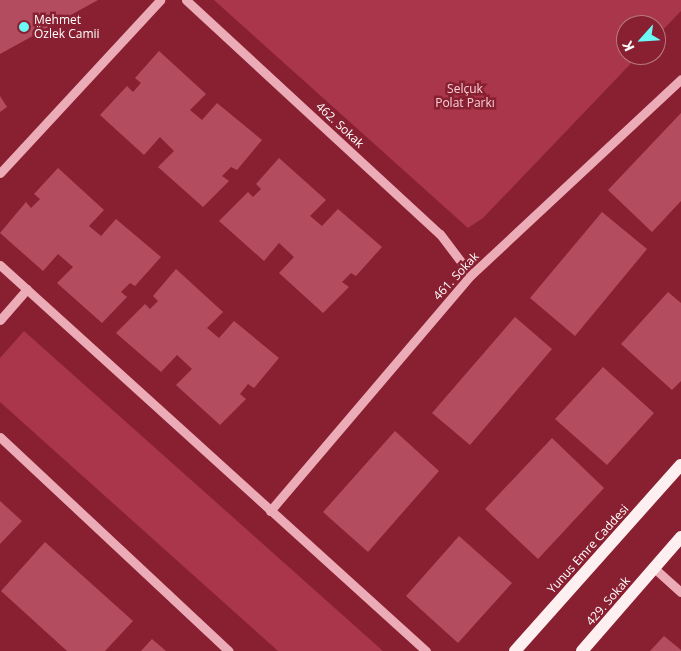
<!DOCTYPE html>
<html>
<head>
<meta charset="utf-8">
<style>
  body { margin:0 }
  #map { position:relative; width:681px; height:651px; overflow:hidden; background:#892032; font-family:"Open Sans",sans-serif }
  div>[style] { position:absolute }
  [style*='--x'] { left:calc(var(--x)*1px); top:calc(var(--y)*1px); width:calc(var(--w)*1px); rotate:calc(var(--a)*1deg) }
  .green>* { inset:0; background:#a9364b }
  .building>* { inset:0; background:#b34c5f }
  .minor>* { height:9px; margin:-4.5px; padding:0 4.5px; transform-origin:4.5px; border-radius:4.5px; background:#ebabb7 }
  .major>* { height:12px; margin:-6px; padding:0 6px; transform-origin:6px; border-radius:6px; background:#fef0f1 }
  .dots>* { width:14px; height:14px; translate:-50% -50%; box-sizing:border-box; border:2px solid #892032; border-radius:50% }
  span { translate:-50% -50%; white-space:nowrap; text-align:center; line-height:1.15; -webkit-text-stroke:5px #892032; paint-order:stroke }
  .poi-label { font-size:12px; color:#fff }
  .left { translate:0 -50%; text-align:left }
  .park-label { font-size:12px; color:#f8d0d7 }
  .street-label { font-size:12px; color:#fff }
  .north { position:absolute; left:616px; top:15px; width:50px; height:50px; box-sizing:border-box; background:#892032; border:1px solid #b87984; border-radius:50%; rotate:244deg; font-size:14px; font-weight:700; line-height:20px; text-align:center; color:#fff }
  .north::after { content:''; display:block; margin:auto; width:18px; height:22px; background:#6cf8f5; clip-path:polygon(50% 0,100% 100%,50% 72%,0 100%) }
</style>
</head>
<body>
<div id="map">
  <div class="green">
    <i style="clip-path:polygon(214px 0,681px 0,681px 11px,656px 37px,656px 25px,626px 25px,626px 55px,639px 55px,483px 218px,468px 228px)"></i>
    <i style="clip-path:polygon(24px 331px,383px 651px,278px 651px,0 402px,0 358px)"></i>
  </div>
  <div class="building">
    <i style="clip-path:polygon(0 0,98px 0,0 54px)"></i>
    <i style="clip-path:polygon(159px 51px,206px 94px,190px 110px,202px 120px,217px 103px,262px 140px,237px 170px,231px 167px,222px 176px,229px 181px,203px 207px,158px 167px,174px 151px,160px 137px,144px 155px,100px 115px,127px 86px,133px 92px,141px 83px,135px 78px)"></i>
    <i style="clip-path:polygon(0 96px,7px 107px,0 112px)"></i>
    <i style="clip-path:polygon(681px 113px,681px 201px,652px 232px,608px 190px)"></i>
    <i style="clip-path:polygon(279px 158px,326px 200px,310px 216px,322px 226px,338px 209px,382px 247px,356px 276px,351px 273px,342px 282px,349px 287px,323px 313px,279px 273px,294px 257px,279px 243px,264px 261px,219px 221px,248px 192px,253px 197px,261px 189px,256px 184px)"></i>
    <i style="clip-path:polygon(58px 168px,104px 210px,89px 226px,101px 236px,116px 219px,161px 257px,135px 286px,130px 283px,121px 292px,127px 297px,102px 323px,57px 283px,73px 267px,58px 254px,43px 271px,0 233px,26px 202px,31px 208px,40px 199px,34px 194px)"></i>
    <i style="clip-path:polygon(602px 212px,647px 249px,575px 336px,530px 298px)"></i>
    <i style="clip-path:polygon(176px 269px,223px 312px,207px 328px,219px 338px,234px 321px,279px 358px,254px 388px,248px 384px,240px 394px,246px 399px,220px 425px,176px 385px,192px 369px,177px 355px,161px 372px,116px 333px,145px 304px,150px 309px,158px 301px,153px 296px)"></i>
    <i style="clip-path:polygon(668px 292px,681px 303px,681px 381px,672px 390px,621px 344px)"></i>
    <i style="clip-path:polygon(515px 317px,552px 349px,470px 445px,432px 413px)"></i>
    <i style="clip-path:polygon(603px 367px,654px 413px,607px 465px,555px 419px)"></i>
    <i style="clip-path:polygon(395px 431px,439px 471px,368px 552px,323px 512px)"></i>
    <i style="clip-path:polygon(552px 438px,604px 488px,538px 559px,485px 509px)"></i>
    <i style="clip-path:polygon(0 501px,22px 521px,0 544px)"></i>
    <i style="clip-path:polygon(459px 536px,512px 583px,458px 643px,406px 596px)"></i>
    <i style="clip-path:polygon(45px 542px,133px 621px,105px 651px,67px 651px,1px 591px)"></i>
    <i style="clip-path:polygon(664px 636px,681px 650px,681px 651px,650px 651px)"></i>
    <i style="clip-path:polygon(152px 639px,166px 651px,141px 651px)"></i>
  </div>
  <div class="minor">
    <i style="--x:186;--y:0;--w:345;--a:42.7"></i>
    <i style="--x:440;--y:234;--w:51;--a:52.9"></i>
    <i style="--x:0;--y:173;--w:236;--a:-47.2"></i>
    <i style="--x:0;--y:265;--w:575;--a:42.18"></i>
    <i style="--x:0;--y:320;--w:41;--a:-48.9"></i>
    <i style="--x:0;--y:437;--w:313;--a:43.1"></i>
    <i style="--x:270;--y:511;--w:310;--a:-49.6"></i>
    <i style="--x:471;--y:275;--w:287;--a:-43"></i>
    <i style="--x:654;--y:568;--w:36;--a:42"></i>
  </div>
  <div class="major">
    <i style="--x:515;--y:651;--w:249;--a:-48.3"></i>
    <i style="--x:582;--y:651;--w:151;--a:-49"></i>
  </div>
  <div class="dots">
    <i style="left:24px;top:27px;background:#6cf8f5"></i>
  </div>
  <div class="poi-label">
    <span class="left" style="left:34px;top:27px">Mehmet<br>Özlek Camii</span>
  </div>
  <div class="park-label">
    <span style="left:465px;top:96px">Selçuk<br>Polat Parkı</span>
  </div>
  <div class="street-label">
    <span style="left:340px;top:125px;rotate:43deg">462. Sokak</span>
    <span style="left:456px;top:276px;rotate:-47deg">461. Sokak</span>
    <span style="left:588px;top:549px;rotate:-48deg">Yunus Emre Caddesi</span>
    <span style="left:608px;top:601px;rotate:-49deg">429. Sokak</span>
  </div>
  <div class="north">K</div>
</div>
</body>
</html>
